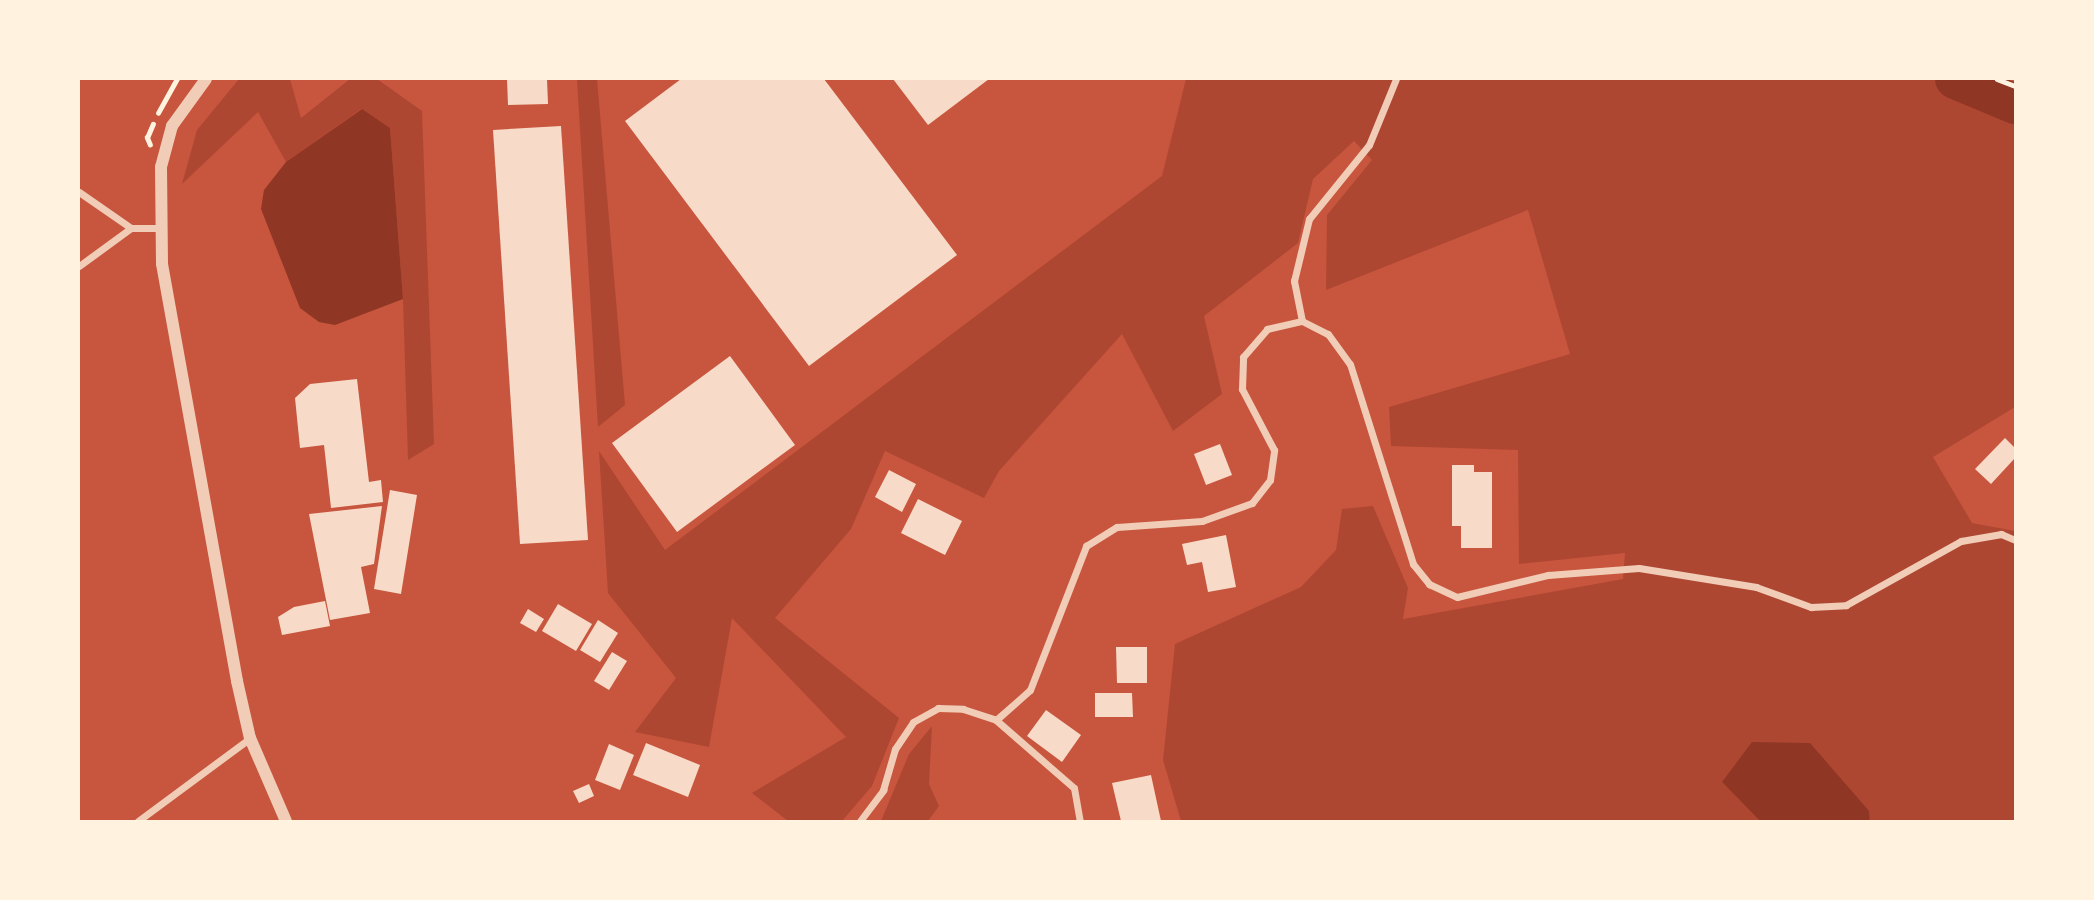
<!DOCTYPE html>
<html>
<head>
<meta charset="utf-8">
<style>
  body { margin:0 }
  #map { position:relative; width:2094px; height:900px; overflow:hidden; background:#c8553d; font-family:"Varela Round",sans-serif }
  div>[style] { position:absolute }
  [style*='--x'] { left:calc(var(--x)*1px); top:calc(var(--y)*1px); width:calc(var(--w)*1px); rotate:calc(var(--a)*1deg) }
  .green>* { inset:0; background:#ae4732 }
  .water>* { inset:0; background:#8f3625 }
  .river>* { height:40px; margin:-20px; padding:0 20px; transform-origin:20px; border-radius:20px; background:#8f3625 }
  .building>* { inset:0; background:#f7dbc8 }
  .path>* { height:4.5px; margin:-2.25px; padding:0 2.25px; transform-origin:2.25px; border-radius:2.25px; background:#fff3e0 }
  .minor>* { height:7px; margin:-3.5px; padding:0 3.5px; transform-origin:3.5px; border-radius:3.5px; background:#f1ccb7 }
  .tertiary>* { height:12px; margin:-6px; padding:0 6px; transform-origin:6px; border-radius:6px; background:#f1ccb7 }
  span { translate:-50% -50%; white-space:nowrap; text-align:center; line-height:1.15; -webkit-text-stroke:5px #fff3e0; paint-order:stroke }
  .frame { position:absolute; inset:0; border:80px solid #fff3e0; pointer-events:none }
</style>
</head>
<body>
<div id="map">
  <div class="green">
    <i style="clip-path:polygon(239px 79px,290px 79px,301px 118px,350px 79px,377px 79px,422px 111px,434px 444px,408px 460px,403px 299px,390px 128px,361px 109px,286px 162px,258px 112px,182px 184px,197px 130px)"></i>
    <i style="clip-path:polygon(577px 79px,597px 79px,625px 405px,598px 427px)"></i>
    <i style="clip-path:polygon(1186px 79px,1939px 79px,2015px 111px,2015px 407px,1933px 457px,1972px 523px,2015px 531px,2015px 821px,1870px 821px,1869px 811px,1722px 782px,1760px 821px,1181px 821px,1163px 760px,1175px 644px,1301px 587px,1336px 550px,1342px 509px,1373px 506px,1408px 588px,1403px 619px,1623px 579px,1625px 553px,1519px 564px,1518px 450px,1391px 446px,1389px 407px,1570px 354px,1528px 210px,1326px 290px,1327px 215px,1372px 160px,1354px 141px,1313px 179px,1298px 243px,1204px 316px,1222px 394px,1173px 431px,1122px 334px,999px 471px,984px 498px,885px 451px,851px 529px,775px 618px,899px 718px,872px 786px,842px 821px,788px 821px,752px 793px,846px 737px,732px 618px,709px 747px,635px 732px,676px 678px,608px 593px,599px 451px,665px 550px,1162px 176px)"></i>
    <i style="clip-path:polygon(932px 726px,929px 784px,939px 806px,928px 821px,881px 821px,909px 754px)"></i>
  </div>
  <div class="water">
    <i style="clip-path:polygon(362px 109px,390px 128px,403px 299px,335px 325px,319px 322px,300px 308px,261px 209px,264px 190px,286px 162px)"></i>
    <i style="clip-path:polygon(1752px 742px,1810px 743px,1869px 811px,1870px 821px,1760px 821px,1722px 782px)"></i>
  </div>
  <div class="river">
    <i style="--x:1955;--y:79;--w:65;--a:22.6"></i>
  </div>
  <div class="building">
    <i style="clip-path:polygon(507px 79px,547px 79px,548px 104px,508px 105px)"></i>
    <i style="clip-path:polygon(681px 79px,824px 79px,957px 255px,809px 366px,625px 121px)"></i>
    <i style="clip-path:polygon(893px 79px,989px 79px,928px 125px)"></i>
    <i style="clip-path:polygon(561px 126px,588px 540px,520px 544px,493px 130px)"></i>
    <i style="clip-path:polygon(730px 356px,795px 445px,677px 532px,612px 443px)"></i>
    <i style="clip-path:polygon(357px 379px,369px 482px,381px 480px,383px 502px,331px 508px,324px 445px,300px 448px,295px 398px,310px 384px)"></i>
    <i style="clip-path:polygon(2005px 438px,2015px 448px,2015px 458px,1991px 484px,1975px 469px)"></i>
    <i style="clip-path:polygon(1220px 444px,1232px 475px,1206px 485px,1194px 454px)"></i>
    <i style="clip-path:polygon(1452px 465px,1474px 465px,1474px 472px,1492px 472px,1492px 548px,1461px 548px,1461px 526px,1452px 526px)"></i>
    <i style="clip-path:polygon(889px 470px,916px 484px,902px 512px,875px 497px)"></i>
    <i style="clip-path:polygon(390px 490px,417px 495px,401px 594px,374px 589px)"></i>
    <i style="clip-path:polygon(918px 499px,962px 521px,945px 555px,901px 533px)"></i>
    <i style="clip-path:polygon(382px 506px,374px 564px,361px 567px,370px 613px,330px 620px,309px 514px)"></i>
    <i style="clip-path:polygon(1226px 535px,1236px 587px,1208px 592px,1202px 562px,1187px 565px,1182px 544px)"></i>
    <i style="clip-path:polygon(325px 601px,330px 626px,282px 635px,278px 617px,294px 607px)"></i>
    <i style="clip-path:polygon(558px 604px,592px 624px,576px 651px,542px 631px)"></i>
    <i style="clip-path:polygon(528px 609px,544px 619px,536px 632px,520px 623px)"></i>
    <i style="clip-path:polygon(598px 620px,618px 633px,600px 662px,580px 650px)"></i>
    <i style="clip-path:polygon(1116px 647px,1147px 647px,1147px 683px,1117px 683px)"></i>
    <i style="clip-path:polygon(612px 652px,627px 661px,609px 690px,594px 681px)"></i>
    <i style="clip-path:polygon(1095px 693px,1132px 693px,1133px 717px,1095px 717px)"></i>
    <i style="clip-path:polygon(1046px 710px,1081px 735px,1062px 762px,1027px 736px)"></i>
    <i style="clip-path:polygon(646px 743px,700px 765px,688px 797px,633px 775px)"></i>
    <i style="clip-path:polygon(609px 744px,634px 755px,620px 790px,595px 780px)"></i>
    <i style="clip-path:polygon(1151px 775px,1161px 821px,1121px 821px,1112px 783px)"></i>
    <i style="clip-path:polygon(589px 784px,594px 796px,579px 803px,573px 791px)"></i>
  </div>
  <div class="path">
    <i style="--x:1997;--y:79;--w:19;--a:21"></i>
    <i style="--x:158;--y:113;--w:39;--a:-61"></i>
    <i style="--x:150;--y:145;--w:8;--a:-113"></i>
    <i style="--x:147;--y:138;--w:15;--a:-67"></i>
  </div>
  <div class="minor">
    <i style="--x:79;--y:192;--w:63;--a:34.7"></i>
    <i style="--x:79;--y:266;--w:64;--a:-36.2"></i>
    <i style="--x:131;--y:228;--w:28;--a:0"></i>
    <i style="--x:1302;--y:321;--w:41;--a:-101.3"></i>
    <i style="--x:1294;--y:281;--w:64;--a:-76.4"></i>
    <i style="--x:1309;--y:219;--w:95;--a:-51"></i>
    <i style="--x:1369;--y:145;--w:71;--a:-67.8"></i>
    <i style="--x:996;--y:720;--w:45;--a:-41.4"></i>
    <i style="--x:1030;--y:690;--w:155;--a:-68.7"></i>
    <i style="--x:1086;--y:546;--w:36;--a:-32"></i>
    <i style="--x:1117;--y:527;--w:85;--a:-4"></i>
    <i style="--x:1202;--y:521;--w:53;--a:-19.8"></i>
    <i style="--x:1252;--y:503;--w:29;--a:-52"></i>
    <i style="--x:1270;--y:480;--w:30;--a:-82"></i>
    <i style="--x:1274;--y:450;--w:69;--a:-117.7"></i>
    <i style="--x:1242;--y:389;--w:32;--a:-88"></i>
    <i style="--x:1243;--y:357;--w:37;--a:-49"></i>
    <i style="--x:1267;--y:329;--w:36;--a:-13"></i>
    <i style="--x:1302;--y:321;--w:29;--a:27"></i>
    <i style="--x:1328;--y:334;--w:37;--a:54"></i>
    <i style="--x:1350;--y:364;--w:210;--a:72.5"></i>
    <i style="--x:1413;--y:564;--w:26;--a:51"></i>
    <i style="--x:1429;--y:584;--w:31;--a:25"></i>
    <i style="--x:1457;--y:597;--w:94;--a:-13.6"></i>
    <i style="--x:1548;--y:575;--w:91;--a:-4.4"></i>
    <i style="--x:1639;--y:568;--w:119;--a:9.2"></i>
    <i style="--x:1756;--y:587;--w:59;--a:20"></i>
    <i style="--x:1811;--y:607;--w:35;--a:-3"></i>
    <i style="--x:1846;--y:605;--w:132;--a:-29.1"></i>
    <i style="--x:1961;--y:541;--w:41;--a:-9.9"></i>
    <i style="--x:2001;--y:534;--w:15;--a:23"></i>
    <i style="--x:138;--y:821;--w:139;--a:-36.5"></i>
    <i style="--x:860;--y:821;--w:39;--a:-53"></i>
    <i style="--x:883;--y:790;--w:43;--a:-73.7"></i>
    <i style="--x:895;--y:749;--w:32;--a:-56"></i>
    <i style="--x:913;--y:722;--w:29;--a:-29"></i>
    <i style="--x:938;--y:708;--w:25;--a:2"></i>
    <i style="--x:963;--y:709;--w:35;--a:18"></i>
    <i style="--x:996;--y:720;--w:103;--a:41.1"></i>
    <i style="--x:1074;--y:788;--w:34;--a:80"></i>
  </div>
  <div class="tertiary">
    <i style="--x:206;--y:79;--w:58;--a:125.9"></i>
    <i style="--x:172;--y:126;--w:42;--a:105"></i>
    <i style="--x:161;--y:167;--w:97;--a:89.4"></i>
    <i style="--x:162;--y:264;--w:424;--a:79.8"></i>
    <i style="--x:237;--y:681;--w:58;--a:77.2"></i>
    <i style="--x:250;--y:738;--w:90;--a:66.6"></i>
  </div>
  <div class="frame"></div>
</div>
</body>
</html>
